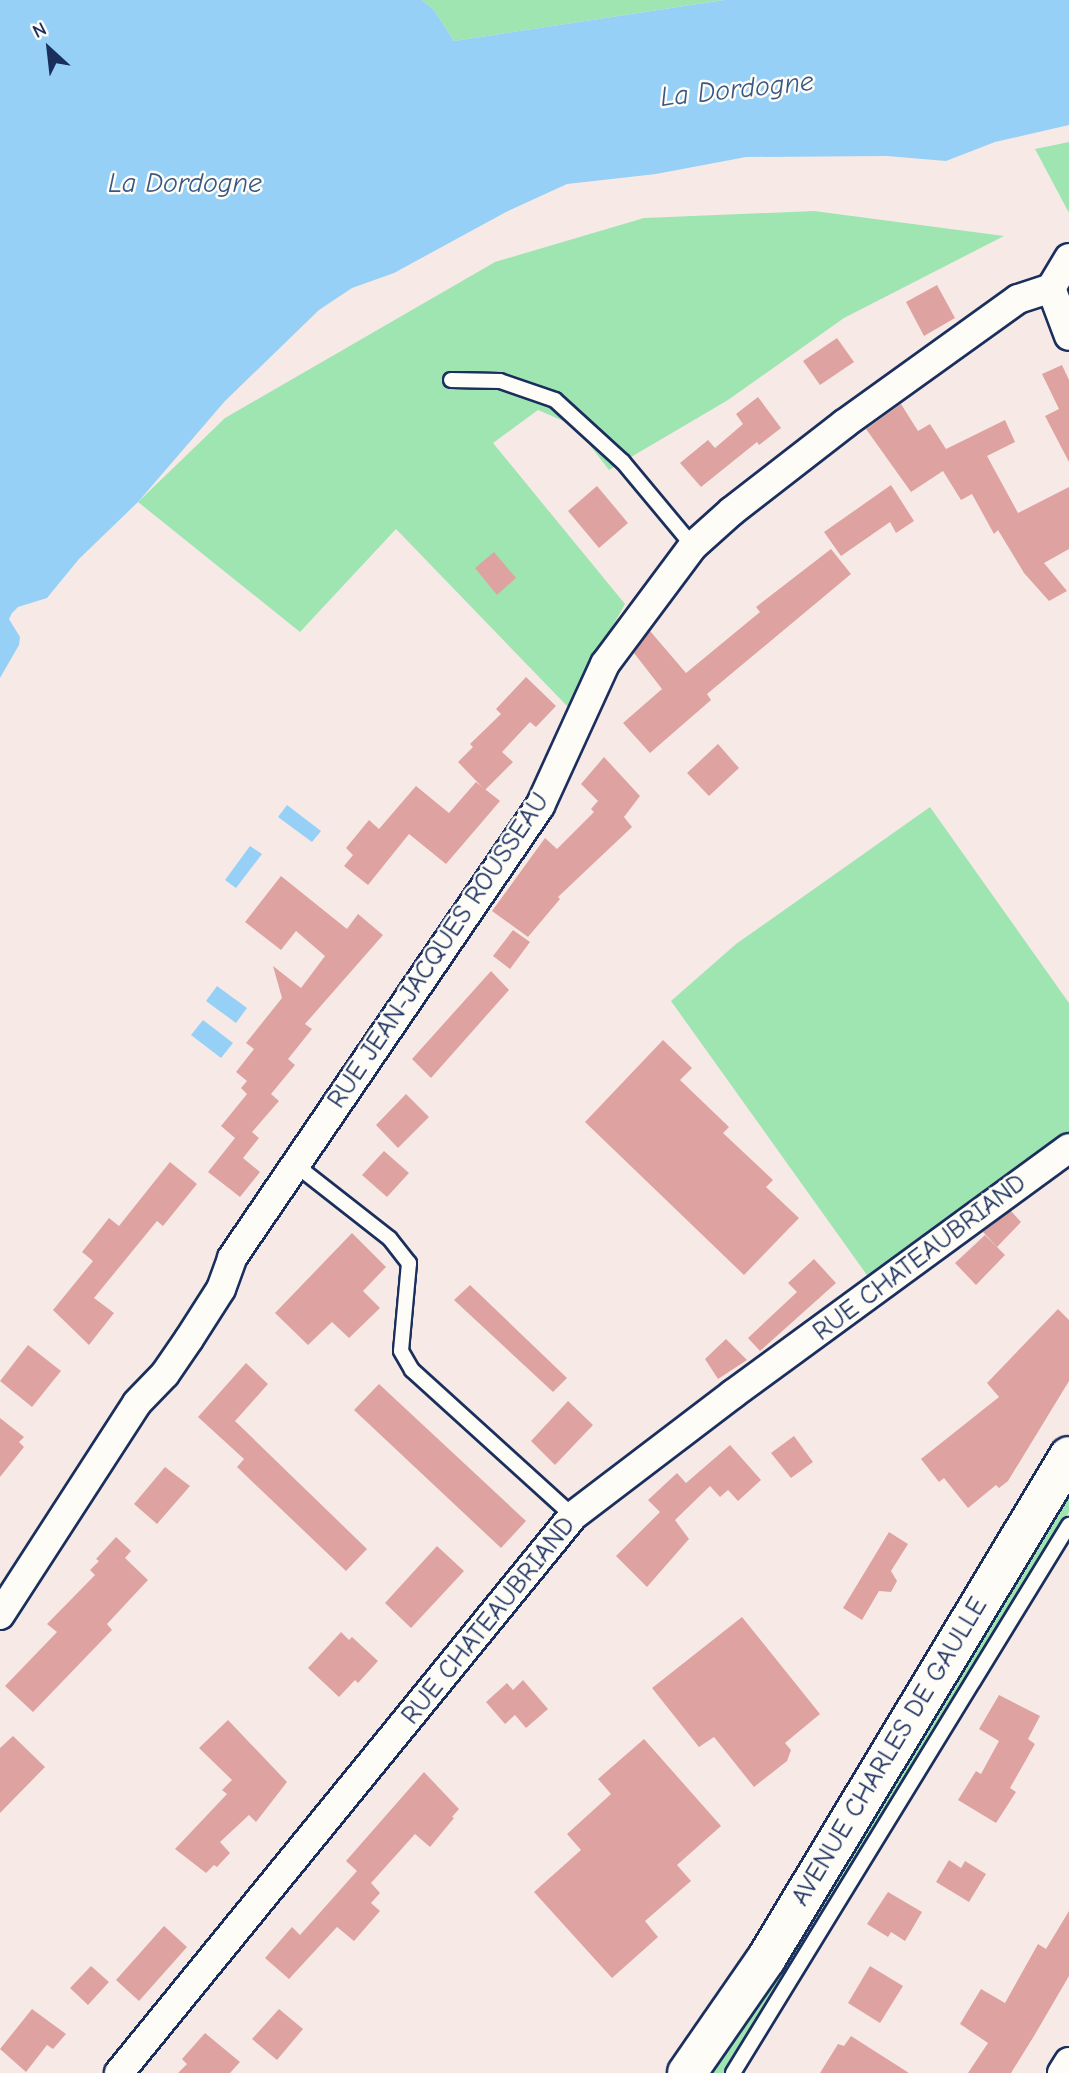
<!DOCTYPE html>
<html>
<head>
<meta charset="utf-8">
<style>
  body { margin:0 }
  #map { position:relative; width:1069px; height:2073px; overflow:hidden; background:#f7eae6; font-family:"Comic Neue",sans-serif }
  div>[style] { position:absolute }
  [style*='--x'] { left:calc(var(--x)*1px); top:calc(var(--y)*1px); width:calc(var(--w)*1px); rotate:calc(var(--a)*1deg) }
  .green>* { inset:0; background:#9fe5b1 }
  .water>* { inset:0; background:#96d0f6 }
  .building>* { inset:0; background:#dea3a1 }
  .roads { filter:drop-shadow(2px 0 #1b2f5e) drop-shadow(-2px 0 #1b2f5e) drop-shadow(0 2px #1b2f5e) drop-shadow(0 -2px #1b2f5e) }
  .lane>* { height:14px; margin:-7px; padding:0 7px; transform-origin:7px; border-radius:7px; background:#fdfcf7 }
  .street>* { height:28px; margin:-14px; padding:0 14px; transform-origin:14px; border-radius:14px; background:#fdfcf7 }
  .secondary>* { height:38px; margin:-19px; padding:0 19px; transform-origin:19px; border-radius:19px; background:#fdfcf7 }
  span { translate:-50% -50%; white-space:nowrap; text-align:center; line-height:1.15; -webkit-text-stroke:5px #fdfcf7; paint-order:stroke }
  .street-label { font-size:26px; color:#1b2f5e }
  .water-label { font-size:28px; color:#3a5784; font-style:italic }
  .north { position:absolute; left:14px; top:14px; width:70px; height:70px; -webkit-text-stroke:5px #fdfcf7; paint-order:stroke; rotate:333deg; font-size:19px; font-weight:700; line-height:28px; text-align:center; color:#1b2f5e }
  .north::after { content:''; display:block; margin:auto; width:24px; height:32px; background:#1b2f5e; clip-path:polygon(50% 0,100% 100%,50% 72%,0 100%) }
</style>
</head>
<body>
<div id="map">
  <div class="green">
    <i style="clip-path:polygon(422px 0,724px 0,454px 41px,434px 10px)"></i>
    <i style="clip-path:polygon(1069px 142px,1069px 213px,1035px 149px)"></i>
    <i style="clip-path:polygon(814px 211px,1004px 236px,844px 318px,728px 400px,609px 470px,575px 426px,538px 410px,493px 443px,625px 604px,568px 707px,396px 529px,300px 632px,138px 502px,225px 418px,495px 262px,644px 218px)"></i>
    <i style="clip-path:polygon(930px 807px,1069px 1003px,1069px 1135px,869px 1278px,671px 1001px,736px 944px)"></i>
    <i style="clip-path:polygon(1069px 1488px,1069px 1512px,725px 2073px,713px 2073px)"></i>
  </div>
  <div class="water">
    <i style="clip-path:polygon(0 0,422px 0,434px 10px,454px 41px,724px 0,1069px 0,1069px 125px,995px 142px,946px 161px,887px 156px,746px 157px,656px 174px,567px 184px,506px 212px,394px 273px,352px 288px,319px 310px,225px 401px,138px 502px,79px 559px,47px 598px,18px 607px,12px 613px,9px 619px,20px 637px,19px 645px,0 678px)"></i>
    <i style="clip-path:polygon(287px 805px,321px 831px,312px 842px,278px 817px)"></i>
    <i style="clip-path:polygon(250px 846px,262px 854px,236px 888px,225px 880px)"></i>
    <i style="clip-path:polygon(217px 986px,247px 1008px,236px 1023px,206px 1001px)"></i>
    <i style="clip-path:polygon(203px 1020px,233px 1043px,221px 1058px,191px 1035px)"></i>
  </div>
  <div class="building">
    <i style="clip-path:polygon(937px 285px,955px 318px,924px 336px,906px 302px)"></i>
    <i style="clip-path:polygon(837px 338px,854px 362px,820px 385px,803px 361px)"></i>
    <i style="clip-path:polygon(1062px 365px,1069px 380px,1069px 462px,1045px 416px,1059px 409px,1042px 374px)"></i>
    <i style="clip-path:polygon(758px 397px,781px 428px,759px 445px,757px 442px,701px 487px,680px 463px,708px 440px,715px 448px,743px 424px,736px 414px)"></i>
    <i style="clip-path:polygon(901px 404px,918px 431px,930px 424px,946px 449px,1005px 420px,1015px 442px,987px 456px,1018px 513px,1069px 487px,1069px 549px,1044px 563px,1067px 591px,1049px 601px,1024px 573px,998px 530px,994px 534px,972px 494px,961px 500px,943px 471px,911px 492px,866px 429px)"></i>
    <i style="clip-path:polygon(891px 485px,914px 521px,896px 533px,890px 522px,841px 556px,824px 532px)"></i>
    <i style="clip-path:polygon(597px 486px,628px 523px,599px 548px,568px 511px)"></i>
    <i style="clip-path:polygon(831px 549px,851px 574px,707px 694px,711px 700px,650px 753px,623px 723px,662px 689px,634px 653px,650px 631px,686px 673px,760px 612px,756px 607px)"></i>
    <i style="clip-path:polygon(494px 552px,516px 578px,497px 595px,475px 568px)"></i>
    <i style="clip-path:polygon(526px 677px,556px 706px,536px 727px,530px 722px,502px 752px,513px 762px,485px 790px,458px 762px,473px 747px,470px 744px,501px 714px,496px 709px)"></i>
    <i style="clip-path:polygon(718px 744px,739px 768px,709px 796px,687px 773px)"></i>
    <i style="clip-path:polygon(604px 757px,640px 796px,624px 817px,632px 827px,558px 897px,560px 899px,528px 937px,492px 911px,545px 838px,557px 849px,594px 812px,591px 809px,598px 801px,581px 784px)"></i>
    <i style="clip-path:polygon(476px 782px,500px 801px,446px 864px,409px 834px,368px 885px,344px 866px,353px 855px,346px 848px,369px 820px,379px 829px,416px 786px,449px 813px)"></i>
    <i style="clip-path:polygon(281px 876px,347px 929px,358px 914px,383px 935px,305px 1024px,312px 1029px,288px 1059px,295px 1065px,271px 1094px,279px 1101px,252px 1132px,259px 1138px,243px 1158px,260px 1172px,240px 1197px,208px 1172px,235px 1138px,221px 1126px,247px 1094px,241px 1088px,247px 1081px,236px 1072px,254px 1049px,246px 1043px,282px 998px,273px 966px,301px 988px,325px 956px,296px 931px,281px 950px,245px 922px)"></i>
    <i style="clip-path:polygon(513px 930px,530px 942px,510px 969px,493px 956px)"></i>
    <i style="clip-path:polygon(491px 971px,509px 990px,431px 1078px,412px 1059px)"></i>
    <i style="clip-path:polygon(663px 1040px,692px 1068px,680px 1080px,729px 1127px,723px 1133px,773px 1180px,766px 1187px,799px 1218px,744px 1275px,585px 1122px)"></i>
    <i style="clip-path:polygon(406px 1094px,429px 1117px,398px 1148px,376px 1125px)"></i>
    <i style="clip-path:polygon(384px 1151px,409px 1173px,387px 1197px,362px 1175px)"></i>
    <i style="clip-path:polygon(170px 1162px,197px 1184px,163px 1226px,157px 1221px,94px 1298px,114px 1313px,89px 1345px,53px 1310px,93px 1261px,82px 1252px,109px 1218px,119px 1226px)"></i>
    <i style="clip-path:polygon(1011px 1211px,1021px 1222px,997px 1247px,983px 1232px)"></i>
    <i style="clip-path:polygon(352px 1233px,386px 1267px,363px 1291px,380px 1308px,349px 1338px,332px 1322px,308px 1345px,275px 1313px)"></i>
    <i style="clip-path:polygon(985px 1235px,1005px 1255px,976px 1285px,955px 1263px)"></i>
    <i style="clip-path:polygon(814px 1259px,836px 1283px,760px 1351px,748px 1338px,797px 1292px,788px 1283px)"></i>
    <i style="clip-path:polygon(470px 1285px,567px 1378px,553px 1392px,454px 1300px)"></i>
    <i style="clip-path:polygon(1058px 1309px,1069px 1320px,1069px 1381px,1008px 1481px,999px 1488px,996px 1485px,968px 1508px,944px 1478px,939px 1482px,921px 1459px,999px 1397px,987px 1383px)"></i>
    <i style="clip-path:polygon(726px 1339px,747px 1360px,718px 1379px,705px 1359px)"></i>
    <i style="clip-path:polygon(28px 1345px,61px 1371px,32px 1407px,0 1381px)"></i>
    <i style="clip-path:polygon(246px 1363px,268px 1384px,235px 1421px,367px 1549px,346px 1571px,237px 1467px,244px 1459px,198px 1417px)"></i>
    <i style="clip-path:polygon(379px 1384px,526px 1521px,501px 1548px,354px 1410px)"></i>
    <i style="clip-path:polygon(568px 1401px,593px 1425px,555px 1465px,531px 1441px)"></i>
    <i style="clip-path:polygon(0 1418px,24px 1437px,19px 1442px,24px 1447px,0 1477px)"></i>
    <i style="clip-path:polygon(794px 1436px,813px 1462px,791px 1478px,771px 1453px)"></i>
    <i style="clip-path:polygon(730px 1445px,761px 1480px,738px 1501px,728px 1490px,720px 1497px,710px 1486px,675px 1520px,689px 1539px,647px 1587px,616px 1556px,660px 1512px,648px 1500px,677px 1473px,686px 1483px)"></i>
    <i style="clip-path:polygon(165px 1467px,190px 1486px,157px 1524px,134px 1504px)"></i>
    <i style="clip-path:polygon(889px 1532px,908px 1544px,891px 1571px,897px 1581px,891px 1592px,879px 1591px,862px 1620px,843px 1608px)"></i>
    <i style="clip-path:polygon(116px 1537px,131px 1551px,125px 1558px,148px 1580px,107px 1624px,112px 1630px,33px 1712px,5px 1686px,57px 1632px,47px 1624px,95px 1575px,90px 1570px,99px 1561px,96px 1559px)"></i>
    <i style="clip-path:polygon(437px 1546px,464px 1571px,411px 1628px,385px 1603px)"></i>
    <i style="clip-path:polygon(742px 1617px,820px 1714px,785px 1743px,791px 1750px,787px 1761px,754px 1787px,714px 1737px,699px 1747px,652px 1688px)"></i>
    <i style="clip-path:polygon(341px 1632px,349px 1640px,352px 1637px,378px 1661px,358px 1683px,355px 1680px,339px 1697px,308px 1668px)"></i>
    <i style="clip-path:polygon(523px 1680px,548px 1709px,526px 1728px,515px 1715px,505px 1724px,486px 1702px,507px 1683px,513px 1690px)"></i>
    <i style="clip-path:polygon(999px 1695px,1040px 1716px,1028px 1739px,1035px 1744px,1010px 1788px,1016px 1792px,996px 1823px,958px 1800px,976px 1771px,981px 1774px,999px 1741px,979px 1729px)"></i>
    <i style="clip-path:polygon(228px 1720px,287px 1782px,256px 1822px,249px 1815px,220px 1842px,230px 1853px,217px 1867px,214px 1865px,206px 1873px,175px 1849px,227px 1794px,222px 1790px,232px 1780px,199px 1748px)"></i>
    <i style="clip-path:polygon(13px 1736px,45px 1767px,0 1813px,0 1748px)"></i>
    <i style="clip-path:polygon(644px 1739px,721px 1826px,677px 1865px,691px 1881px,645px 1921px,658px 1937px,612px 1978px,534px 1892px,581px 1850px,567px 1834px,611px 1794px,598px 1779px)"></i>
    <i style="clip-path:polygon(424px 1772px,459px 1809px,452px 1817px,454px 1818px,430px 1847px,415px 1834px,371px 1883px,380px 1893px,371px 1903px,380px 1911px,354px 1941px,337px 1927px,289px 1979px,265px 1958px,292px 1927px,300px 1935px,357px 1871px,346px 1861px)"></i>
    <i style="clip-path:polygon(949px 1860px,961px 1868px,965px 1861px,986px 1874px,969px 1902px,936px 1882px)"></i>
    <i style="clip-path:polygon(888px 1892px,922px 1912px,905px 1941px,891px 1932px,888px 1937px,867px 1924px)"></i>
    <i style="clip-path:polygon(1069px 1911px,1069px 1976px,1034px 2036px,1011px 2073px,968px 2073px,988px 2043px,960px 2024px,981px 1989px,1005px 2003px,1038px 1944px,1046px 1949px)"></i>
    <i style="clip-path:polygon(164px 1926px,187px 1947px,139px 2001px,116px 1980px)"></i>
    <i style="clip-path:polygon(91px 1966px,109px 1982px,88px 2005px,70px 1988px)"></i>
    <i style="clip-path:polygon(870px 1966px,903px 1986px,880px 2023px,848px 2003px)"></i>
    <i style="clip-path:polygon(32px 2009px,66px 2034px,53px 2049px,47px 2045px,26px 2072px,0 2049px)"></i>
    <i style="clip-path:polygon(279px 2009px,303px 2029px,277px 2060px,252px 2039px)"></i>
    <i style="clip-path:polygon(205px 2033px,240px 2062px,230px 2073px,178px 2073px,187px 2064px,182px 2059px)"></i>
    <i style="clip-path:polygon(851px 2036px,909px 2073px,820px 2073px,838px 2044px,844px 2046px)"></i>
  </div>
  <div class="roads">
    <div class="lane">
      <i style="--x:451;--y:380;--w:49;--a:1.2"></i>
      <i style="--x:500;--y:381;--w:58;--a:19.1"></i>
      <i style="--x:555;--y:400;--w:92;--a:42.4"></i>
      <i style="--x:623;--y:462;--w:109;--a:50.2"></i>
      <i style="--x:297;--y:1166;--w:118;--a:38.1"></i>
      <i style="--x:390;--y:1239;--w:31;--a:52"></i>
      <i style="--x:409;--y:1263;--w:88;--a:95.2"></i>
      <i style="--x:401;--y:1351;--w:22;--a:60"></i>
      <i style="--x:412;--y:1370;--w:217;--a:42.2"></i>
      <i style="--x:733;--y:2073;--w:643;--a:-58.49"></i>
    </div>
    <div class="street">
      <i style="--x:1051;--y:288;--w:51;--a:69.4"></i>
      <i style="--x:1051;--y:288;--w:35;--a:-59"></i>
      <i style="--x:0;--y:1615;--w:252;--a:-57.1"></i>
      <i style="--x:137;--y:1403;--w:40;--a:-46"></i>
      <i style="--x:165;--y:1374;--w:42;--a:-55.6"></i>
      <i style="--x:189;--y:1339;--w:59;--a:-57.4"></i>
      <i style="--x:221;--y:1289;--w:33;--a:-70"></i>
      <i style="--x:232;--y:1258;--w:547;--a:-55.73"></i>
      <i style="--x:540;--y:806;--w:156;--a:-65.4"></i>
      <i style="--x:605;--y:664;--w:147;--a:-53.3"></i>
      <i style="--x:693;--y:546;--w:52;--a:-41.9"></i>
      <i style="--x:732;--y:511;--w:142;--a:-37.8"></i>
      <i style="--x:844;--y:424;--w:214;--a:-35.7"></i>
      <i style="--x:1018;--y:299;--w:35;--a:-18"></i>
      <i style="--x:119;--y:2073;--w:719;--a:-50.82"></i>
      <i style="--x:573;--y:1516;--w:201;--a:-37.3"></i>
      <i style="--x:733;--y:1394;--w:416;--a:-36.2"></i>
      <i style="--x:1062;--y:2073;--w:13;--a:-58"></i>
    </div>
    <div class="secondary">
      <i style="--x:687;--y:2073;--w:139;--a:-55.3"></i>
      <i style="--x:766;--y:1959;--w:587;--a:-58.94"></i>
    </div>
  </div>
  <div class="street-label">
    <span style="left:439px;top:951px;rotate:-56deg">RUE JEAN-JACQUES ROUSSEAU</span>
    <span style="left:920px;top:1258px;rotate:-37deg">RUE CHATEAUBRIAND</span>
    <span style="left:489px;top:1621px;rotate:-51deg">RUE CHATEAUBRIAND</span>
    <span style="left:890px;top:1752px;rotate:-59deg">AVENUE CHARLES DE GAULLE</span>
  </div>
  <div class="water-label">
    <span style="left:737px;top:89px;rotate:-6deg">La Dordogne</span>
    <span style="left:185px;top:183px">La Dordogne</span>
  </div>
  <div class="north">N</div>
</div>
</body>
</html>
